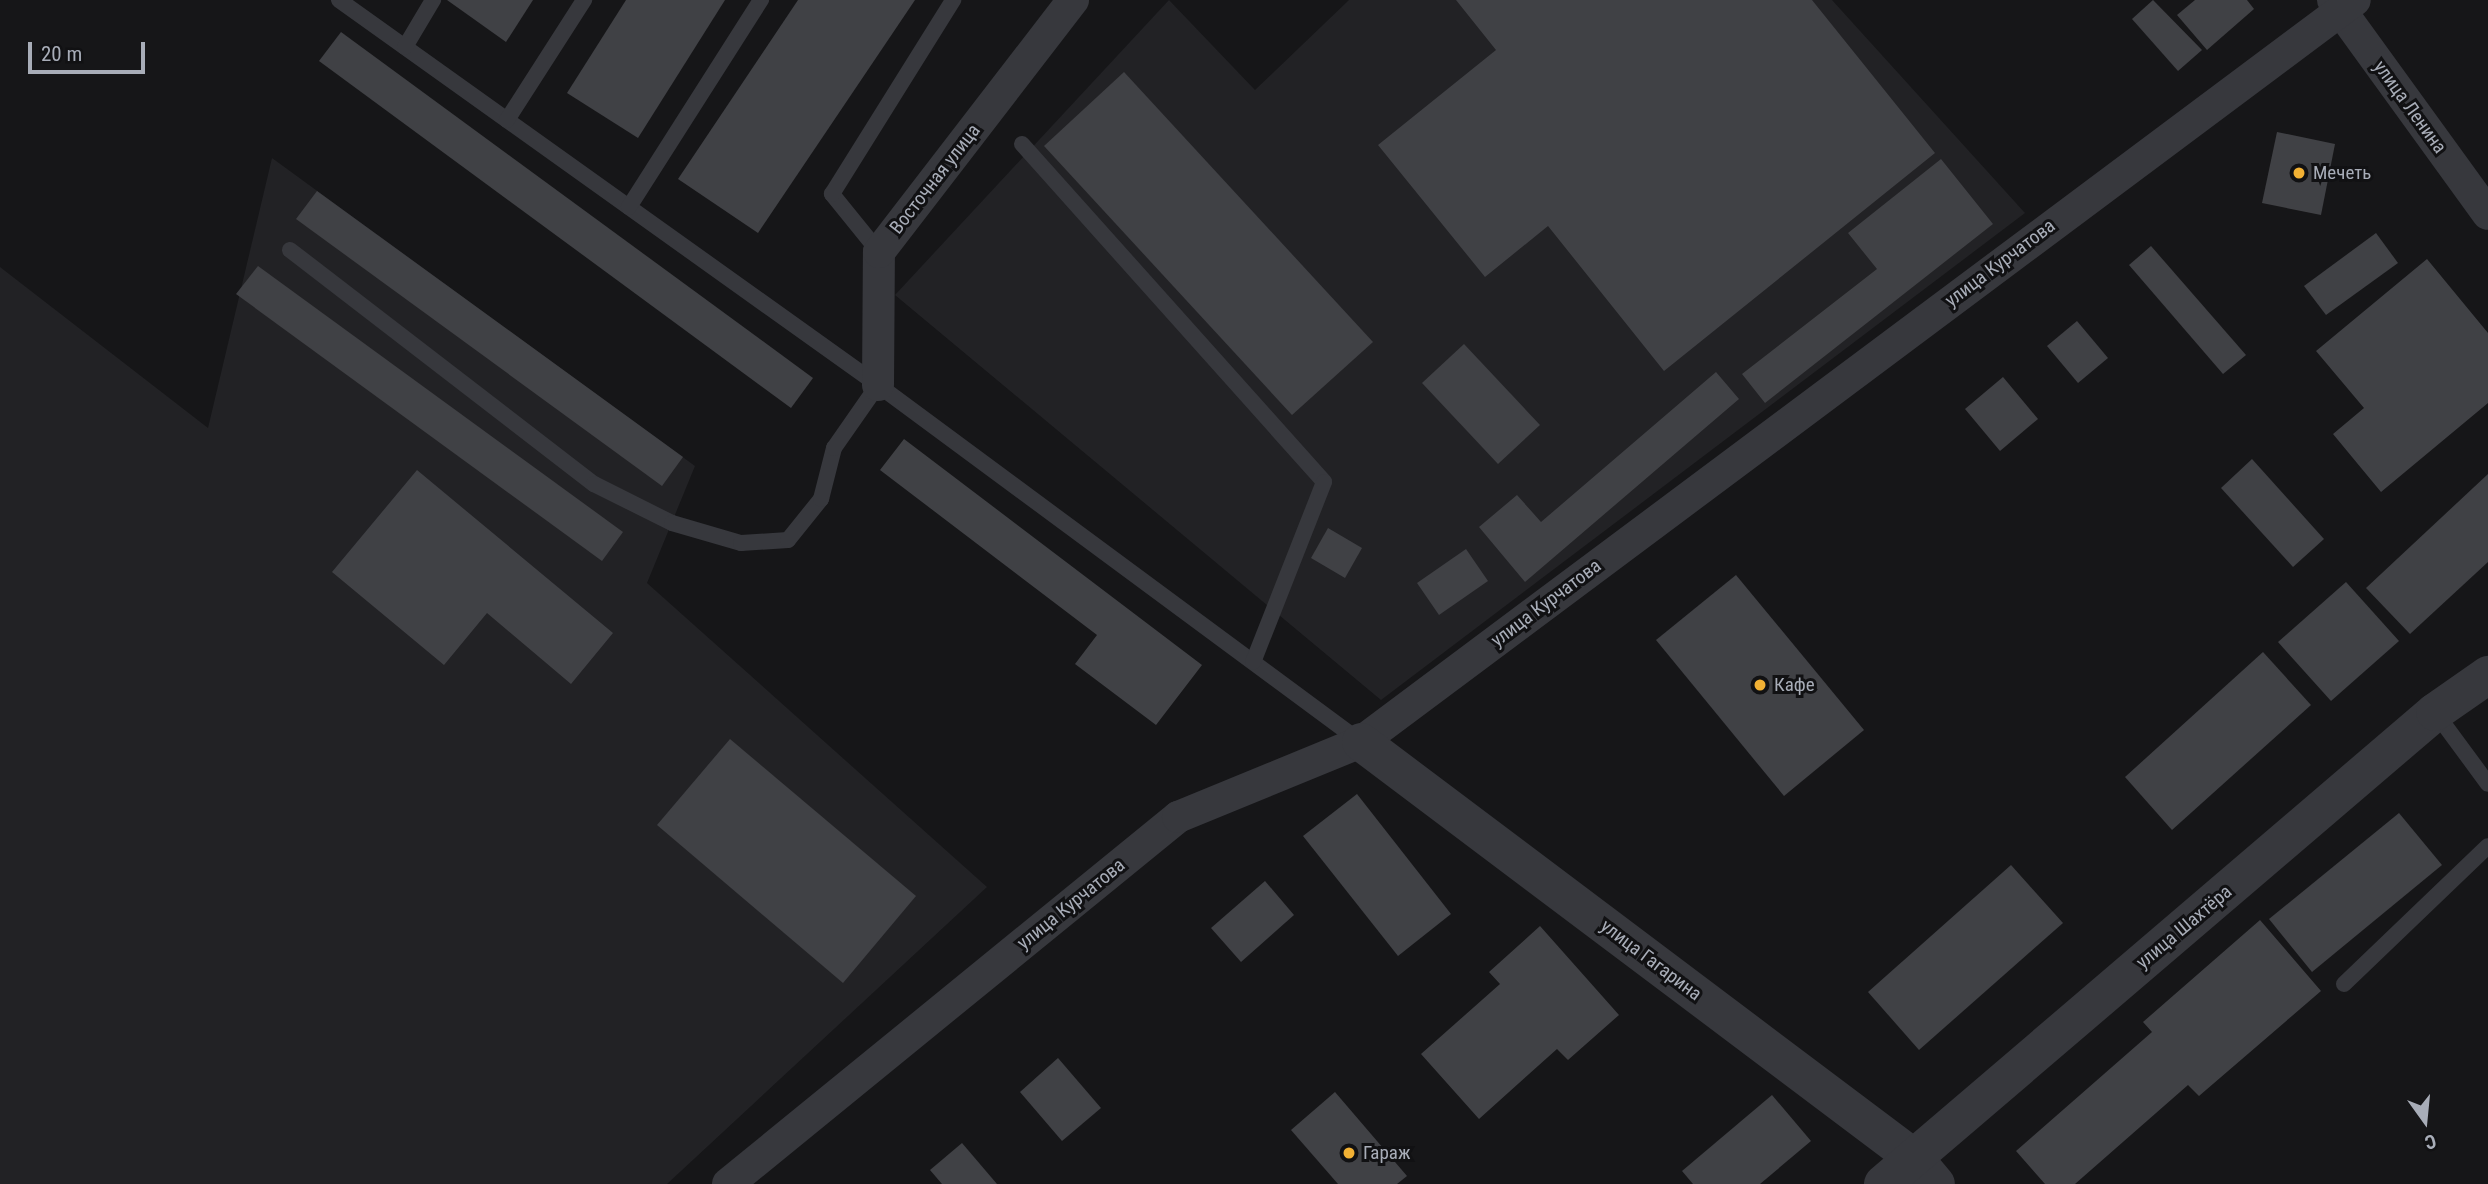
<!DOCTYPE html>
<html>
<head>
<meta charset="utf-8">
<style>
  body { margin:0 }
  #map { position:relative; width:2488px; height:1184px; overflow:hidden; background:#161618; font-family:"Roboto Condensed",sans-serif }
  div>[style] { position:absolute }
  [style*='--x'] { left:calc(var(--x)*1px); top:calc(var(--y)*1px); width:calc(var(--w)*1px); rotate:calc(var(--a)*1deg) }
  .built>* { inset:0; background:#222225 }
  .building>* { inset:0; background:#404145 }
  .service>* { height:16px; margin:-8px; padding:0 8px; transform-origin:8px; border-radius:8px; background:#37383d }
  .minor>* { height:32px; margin:-16px; padding:0 16px; transform-origin:16px; border-radius:16px; background:#37383d }
  .tertiary>* { height:38px; margin:-19px; padding:0 19px; transform-origin:19px; border-radius:19px; background:#37383d }
  .dots>* { width:19px; height:19px; translate:-50% -50%; box-sizing:border-box; border:4px solid #111113; border-radius:50% }
  span { translate:-50% -50%; white-space:nowrap; text-align:center; line-height:1.15; -webkit-text-stroke:6px #111113; paint-order:stroke }
  .street-label { font-size:19px; color:#a8adb8 }
  .poi-label { font-size:19px; color:#a8adb8 }
  .left { translate:0 -50%; text-align:left }
  .north { position:absolute; left:2390px; top:1086px; width:70px; height:70px; -webkit-text-stroke:5px #111113; paint-order:stroke; rotate:165deg; font-size:19px; font-weight:700; line-height:28px; text-align:center; color:#a8adb8 }
  .north::after { content:''; display:block; margin:auto; width:24px; height:32px; background:#a8adb8; clip-path:polygon(50% 0,100% 100%,50% 72%,0 100%) }
  .scale { position:absolute; left:28px; top:42px; width:117px; height:32px; box-sizing:border-box; border:4px solid #a8adb8; border-top:0; padding-left:9px; font-size:21px; line-height:24px; white-space:nowrap; color:#a8adb8; -webkit-text-stroke:5px #111113; paint-order:stroke }
</style>
</head>
<body>
<div id="map">
  <div class="built">
    <i style="clip-path:polygon(1169px 0,1255px 90px,1349px 0,1832px 0,2025px 213px,1381px 700px,895px 295px)"></i>
    <i style="clip-path:polygon(272px 158px,695px 466px,647px 583px,987px 887px,667px 1184px,0 1184px,0 267px,208px 428px)"></i>
  </div>
  <div class="building">
    <i style="clip-path:polygon(447px 0,533px 0,506px 42px)"></i>
    <i style="clip-path:polygon(626px 0,725px 0,638px 138px,567px 93px)"></i>
    <i style="clip-path:polygon(798px 0,915px 0,758px 233px,678px 179px)"></i>
    <i style="clip-path:polygon(1456px 0,1812px 0,1935px 153px,1664px 371px,1548px 226px,1485px 277px,1378px 145px,1496px 50px)"></i>
    <i style="clip-path:polygon(2153px 0,2202px 50px,2178px 71px,2132px 19px)"></i>
    <i style="clip-path:polygon(2195px 0,2247px 0,2254px 9px,2207px 50px,2177px 15px)"></i>
    <i style="clip-path:polygon(341px 32px,813px 378px,791px 408px,319px 61px)"></i>
    <i style="clip-path:polygon(1124px 72px,1373px 342px,1292px 415px,1044px 146px)"></i>
    <i style="clip-path:polygon(2277px 132px,2335px 144px,2321px 215px,2262px 203px)"></i>
    <i style="clip-path:polygon(1941px 159px,1993px 224px,1765px 403px,1742px 374px,1877px 269px,1848px 233px)"></i>
    <i style="clip-path:polygon(317px 191px,683px 457px,662px 486px,296px 219px)"></i>
    <i style="clip-path:polygon(2376px 233px,2398px 263px,2326px 315px,2304px 286px)"></i>
    <i style="clip-path:polygon(2151px 246px,2246px 355px,2223px 374px,2129px 265px)"></i>
    <i style="clip-path:polygon(2427px 259px,2488px 333px,2488px 403px,2381px 492px,2333px 434px,2364px 408px,2316px 351px)"></i>
    <i style="clip-path:polygon(258px 266px,623px 532px,602px 561px,236px 294px)"></i>
    <i style="clip-path:polygon(2077px 321px,2108px 358px,2078px 383px,2047px 346px)"></i>
    <i style="clip-path:polygon(1464px 344px,1540px 425px,1498px 464px,1422px 383px)"></i>
    <i style="clip-path:polygon(1716px 372px,1739px 399px,1525px 582px,1479px 527px,1517px 495px,1541px 522px)"></i>
    <i style="clip-path:polygon(2003px 377px,2038px 419px,2000px 451px,1965px 409px)"></i>
    <i style="clip-path:polygon(904px 439px,1202px 665px,1156px 725px,1075px 664px,1097px 635px,880px 470px)"></i>
    <i style="clip-path:polygon(2252px 459px,2324px 539px,2293px 567px,2221px 488px)"></i>
    <i style="clip-path:polygon(417px 470px,613px 633px,571px 684px,487px 613px,444px 665px,332px 572px)"></i>
    <i style="clip-path:polygon(2488px 474px,2488px 562px,2410px 634px,2366px 588px)"></i>
    <i style="clip-path:polygon(1328px 528px,1362px 548px,1345px 578px,1311px 558px)"></i>
    <i style="clip-path:polygon(1466px 549px,1488px 581px,1439px 615px,1417px 583px)"></i>
    <i style="clip-path:polygon(1736px 575px,1864px 730px,1784px 796px,1656px 640px)"></i>
    <i style="clip-path:polygon(2346px 582px,2399px 641px,2331px 701px,2278px 642px)"></i>
    <i style="clip-path:polygon(2263px 652px,2311px 705px,2172px 830px,2125px 777px)"></i>
    <i style="clip-path:polygon(730px 739px,916px 896px,843px 983px,657px 825px)"></i>
    <i style="clip-path:polygon(1357px 794px,1451px 914px,1398px 956px,1303px 836px)"></i>
    <i style="clip-path:polygon(2399px 813px,2442px 865px,2312px 972px,2269px 919px)"></i>
    <i style="clip-path:polygon(2011px 865px,2063px 923px,1919px 1050px,1868px 992px)"></i>
    <i style="clip-path:polygon(1265px 881px,1294px 915px,1241px 962px,1211px 928px)"></i>
    <i style="clip-path:polygon(2260px 920px,2321px 991px,2199px 1096px,2188px 1085px,2075px 1184px,2045px 1184px,2016px 1151px,2152px 1032px,2143px 1022px)"></i>
    <i style="clip-path:polygon(1540px 926px,1619px 1015px,1568px 1060px,1557px 1049px,1479px 1119px,1421px 1054px,1500px 984px,1489px 972px)"></i>
    <i style="clip-path:polygon(1058px 1058px,1101px 1108px,1062px 1141px,1020px 1092px)"></i>
    <i style="clip-path:polygon(1335px 1092px,1407px 1176px,1397px 1184px,1338px 1184px,1291px 1130px)"></i>
    <i style="clip-path:polygon(1772px 1095px,1811px 1141px,1760px 1184px,1693px 1184px,1682px 1171px)"></i>
    <i style="clip-path:polygon(962px 1143px,997px 1184px,942px 1184px,930px 1170px)"></i>
  </div>
  <div class="service">
    <i style="--x:339;--y:0;--w:662;--a:35.54"></i>
    <i style="--x:878;--y:385;--w:601;--a:36.47"></i>
    <i style="--x:405;--y:47;--w:55;--a:-59.2"></i>
    <i style="--x:507;--y:120;--w:143;--a:-57.3"></i>
    <i style="--x:1022;--y:144;--w:453;--a:48.2"></i>
    <i style="--x:1324;--y:482;--w:193;--a:111.5"></i>
    <i style="--x:629;--y:207;--w:246;--a:-57.5"></i>
    <i style="--x:290;--y:250;--w:384;--a:37.6"></i>
    <i style="--x:594;--y:484;--w:87;--a:26.6"></i>
    <i style="--x:672;--y:523;--w:72;--a:16.2"></i>
    <i style="--x:741;--y:543;--w:47;--a:-3.7"></i>
    <i style="--x:788;--y:540;--w:53;--a:-51.2"></i>
    <i style="--x:821;--y:499;--w:53;--a:-75.7"></i>
    <i style="--x:834;--y:448;--w:77;--a:-55.1"></i>
    <i style="--x:879;--y:252;--w:75;--a:-129"></i>
    <i style="--x:832;--y:194;--w:229;--a:-58"></i>
    <i style="--x:2435;--y:712;--w:89;--a:53.6"></i>
    <i style="--x:2344;--y:984;--w:199;--a:-43.8"></i>
  </div>
  <div class="minor">
    <i style="--x:2333;--y:0;--w:264;--a:54.1"></i>
    <i style="--x:878;--y:385;--w:133;--a:-89.6"></i>
    <i style="--x:879;--y:252;--w:318;--a:-52.4"></i>
    <i style="--x:728;--y:1184;--w:581;--a:-39.2"></i>
    <i style="--x:1178;--y:817;--w:198;--a:-22.3"></i>
    <i style="--x:1361;--y:742;--w:1240;--a:-36.74"></i>
  </div>
  <div class="tertiary">
    <i style="--x:1361;--y:742;--w:692;--a:36.95"></i>
    <i style="--x:1914;--y:1158;--w:34;--a:50"></i>
    <i style="--x:1883;--y:1184;--w:726;--a:-40.53"></i>
    <i style="--x:2435;--y:712;--w:65;--a:-34.9"></i>
  </div>
  <div class="dots">
    <i style="left:2299px;top:173px;background:#f2b134"></i>
    <i style="left:1760px;top:685px;background:#f2b134"></i>
    <i style="left:1349px;top:1153px;background:#f2b134"></i>
  </div>
  <div class="street-label">
    <span style="left:2410px;top:107px;rotate:54deg">улица Ленина</span>
    <span style="left:935px;top:179px;rotate:-52deg">Восточная улица</span>
    <span style="left:2000px;top:263px;rotate:-37deg">улица Курчатова</span>
    <span style="left:1546px;top:603px;rotate:-37deg">улица Курчатова</span>
    <span style="left:1071px;top:904px;rotate:-39deg">улица Курчатова</span>
    <span style="left:2184px;top:927px;rotate:-40deg">улица Шахтёра</span>
    <span style="left:1651px;top:960px;rotate:37deg">улица Гагарина</span>
  </div>
  <div class="poi-label">
    <span class="left" style="left:2313px;top:173px">Мечеть</span>
    <span class="left" style="left:1774px;top:685px">Кафе</span>
    <span class="left" style="left:1363px;top:1153px">Гараж</span>
  </div>
  <div class="north">С</div>
  <div class="scale">20 m</div>
</div>
</body>
</html>
